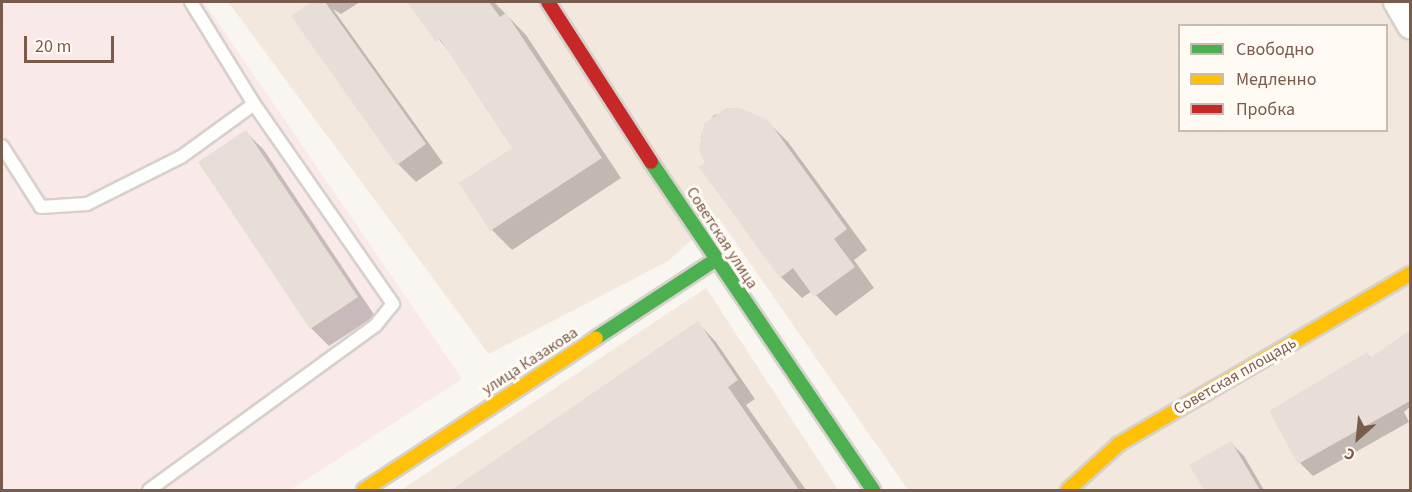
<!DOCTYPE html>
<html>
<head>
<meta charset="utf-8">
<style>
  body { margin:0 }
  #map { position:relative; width:1412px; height:492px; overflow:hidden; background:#f9f5f0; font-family:"Source Sans 3",sans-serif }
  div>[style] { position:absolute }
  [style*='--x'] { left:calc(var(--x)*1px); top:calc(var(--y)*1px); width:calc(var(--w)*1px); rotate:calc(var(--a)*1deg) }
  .residential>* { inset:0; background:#f2e8de }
  .medical>* { inset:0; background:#fae9e9 }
  .shadow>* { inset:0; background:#0003 }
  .building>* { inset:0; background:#e6ded7 }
  .roads { filter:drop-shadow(2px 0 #d7d1cb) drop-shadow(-2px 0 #d7d1cb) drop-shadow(0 2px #d7d1cb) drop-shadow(0 -2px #d7d1cb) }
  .lane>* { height:12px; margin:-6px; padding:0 6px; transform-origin:6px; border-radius:6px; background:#fefefd }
  .street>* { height:24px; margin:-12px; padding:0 12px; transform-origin:12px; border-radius:12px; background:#fefefd }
  .fast>* { height:14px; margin:-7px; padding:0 7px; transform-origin:7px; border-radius:7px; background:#4caf50 }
  .slow>* { height:14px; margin:-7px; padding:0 7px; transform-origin:7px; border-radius:7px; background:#ffc107 }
  .jam>* { height:14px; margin:-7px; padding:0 7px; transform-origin:7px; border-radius:7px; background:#c62828 }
  span { translate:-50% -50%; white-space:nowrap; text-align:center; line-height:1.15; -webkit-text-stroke:6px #fffaf3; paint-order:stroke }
  .street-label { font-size:16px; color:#7a5c4d }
  .frame { position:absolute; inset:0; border:3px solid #7a5c4d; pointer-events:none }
  .legend { position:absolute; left:1178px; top:24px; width:210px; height:108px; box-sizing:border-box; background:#fffaf3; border:2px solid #cabbb1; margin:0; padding:8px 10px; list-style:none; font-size:18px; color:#7a5c4d }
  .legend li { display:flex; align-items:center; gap:12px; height:30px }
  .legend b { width:30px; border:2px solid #cabbb1 }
  .north { position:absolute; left:1328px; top:408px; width:60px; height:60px; -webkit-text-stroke:4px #fffaf3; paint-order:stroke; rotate:207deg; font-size:16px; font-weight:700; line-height:24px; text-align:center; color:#7a5c4d }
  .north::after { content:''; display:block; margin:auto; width:21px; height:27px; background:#7a5c4d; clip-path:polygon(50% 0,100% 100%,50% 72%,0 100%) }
  .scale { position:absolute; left:24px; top:36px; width:90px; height:27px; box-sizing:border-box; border:3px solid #7a5c4d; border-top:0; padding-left:8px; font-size:18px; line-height:21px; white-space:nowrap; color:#7a5c4d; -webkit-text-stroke:4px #fffaf3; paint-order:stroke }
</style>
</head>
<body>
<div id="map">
  <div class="residential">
    <i style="clip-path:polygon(evenodd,228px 2px,1410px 2px,1410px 490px,908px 490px,718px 217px,668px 261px,489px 354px,228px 2px,1180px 26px,1386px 26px,1386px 130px,1180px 130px,1180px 26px)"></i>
    <i style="clip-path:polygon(706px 288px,838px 490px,401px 490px)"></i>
  </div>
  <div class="medical">
    <i style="clip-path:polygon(2px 2px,204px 2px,462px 379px,290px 490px,2px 490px)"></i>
  </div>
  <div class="shadow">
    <i style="clip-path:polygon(314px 2px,360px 2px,341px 14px,333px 9px,443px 163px,416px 182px,398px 164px,293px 16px)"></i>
    <i style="clip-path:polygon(409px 2px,494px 2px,526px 35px,621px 178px,512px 250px,492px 230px,461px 184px,514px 149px,455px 59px)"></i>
    <i style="clip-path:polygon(740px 110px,767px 121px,788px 142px,867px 250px,854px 260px,874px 288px,836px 316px,812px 291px,802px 298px,781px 277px,707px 163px,701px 136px,714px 115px)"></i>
    <i style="clip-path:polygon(246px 132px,264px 150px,375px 316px,329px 346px,311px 328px,200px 163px)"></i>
    <i style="clip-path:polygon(698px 323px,716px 342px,755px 399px,746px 405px,806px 490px,455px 490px)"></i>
    <i style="clip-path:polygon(1410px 332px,1410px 407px,1404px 412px,1409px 422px,1313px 476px,1300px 463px,1367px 354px,1371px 358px)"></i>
    <i style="clip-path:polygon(1231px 443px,1244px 456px,1264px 490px,1206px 490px,1191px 466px)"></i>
  </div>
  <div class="building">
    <i style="clip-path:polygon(311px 2px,325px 2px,426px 144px,397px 165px,291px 16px)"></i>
    <i style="clip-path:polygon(407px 2px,489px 2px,500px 17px,506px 13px,602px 158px,490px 231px,459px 183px,512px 148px,440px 39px,436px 42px)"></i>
    <i style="clip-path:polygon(726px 108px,740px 108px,768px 120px,847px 229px,834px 239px,855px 267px,814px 297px,793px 268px,780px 278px,699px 167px,705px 163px,699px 150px,704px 124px)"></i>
    <i style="clip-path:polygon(246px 130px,358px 297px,310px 329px,198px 162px)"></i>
    <i style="clip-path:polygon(698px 321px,738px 380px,728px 387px,799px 490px,451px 490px)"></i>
    <i style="clip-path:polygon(1410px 330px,1410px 401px,1298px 464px,1269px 411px,1367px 352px,1370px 358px)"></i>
    <i style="clip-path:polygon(1231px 441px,1260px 490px,1204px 490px,1189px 465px)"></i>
  </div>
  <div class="roads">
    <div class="lane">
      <i style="--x:2;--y:146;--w:72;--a:57.4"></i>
      <i style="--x:41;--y:207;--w:46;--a:-3.7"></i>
      <i style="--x:87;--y:204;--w:105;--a:-26.6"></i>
      <i style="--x:181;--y:157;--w:90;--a:-36"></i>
      <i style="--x:254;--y:104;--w:120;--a:-121.7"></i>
      <i style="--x:149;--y:490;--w:279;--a:-36"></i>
      <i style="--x:375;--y:326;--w:28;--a:-51"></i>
      <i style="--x:393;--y:304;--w:244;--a:-124.8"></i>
    </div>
    <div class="street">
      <i style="--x:1396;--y:2;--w:28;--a:60"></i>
    </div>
    <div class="fast">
      <i style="--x:651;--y:162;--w:396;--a:55.9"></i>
      <i style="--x:596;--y:338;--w:142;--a:-33.2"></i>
    </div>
    <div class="slow">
      <i style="--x:364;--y:490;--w:277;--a:-33.2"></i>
      <i style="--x:1068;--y:490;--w:69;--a:-42"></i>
      <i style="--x:1119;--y:444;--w:337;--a:-30.3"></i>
    </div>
    <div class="jam">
      <i style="--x:548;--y:2;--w:190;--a:57.2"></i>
    </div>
  </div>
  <div class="street-label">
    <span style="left:722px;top:238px;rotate:57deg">Советская улица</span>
    <span style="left:530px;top:361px;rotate:-33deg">улица Казакова</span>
    <span style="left:1235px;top:376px;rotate:-30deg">Советская площадь</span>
  </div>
  <div class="frame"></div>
  <ul class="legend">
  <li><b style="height:8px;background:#4caf50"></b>Свободно</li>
  <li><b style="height:8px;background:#ffc107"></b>Медленно</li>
  <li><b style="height:8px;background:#c62828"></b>Пробка</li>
  </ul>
  <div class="north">С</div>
  <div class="scale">20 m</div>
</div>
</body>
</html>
